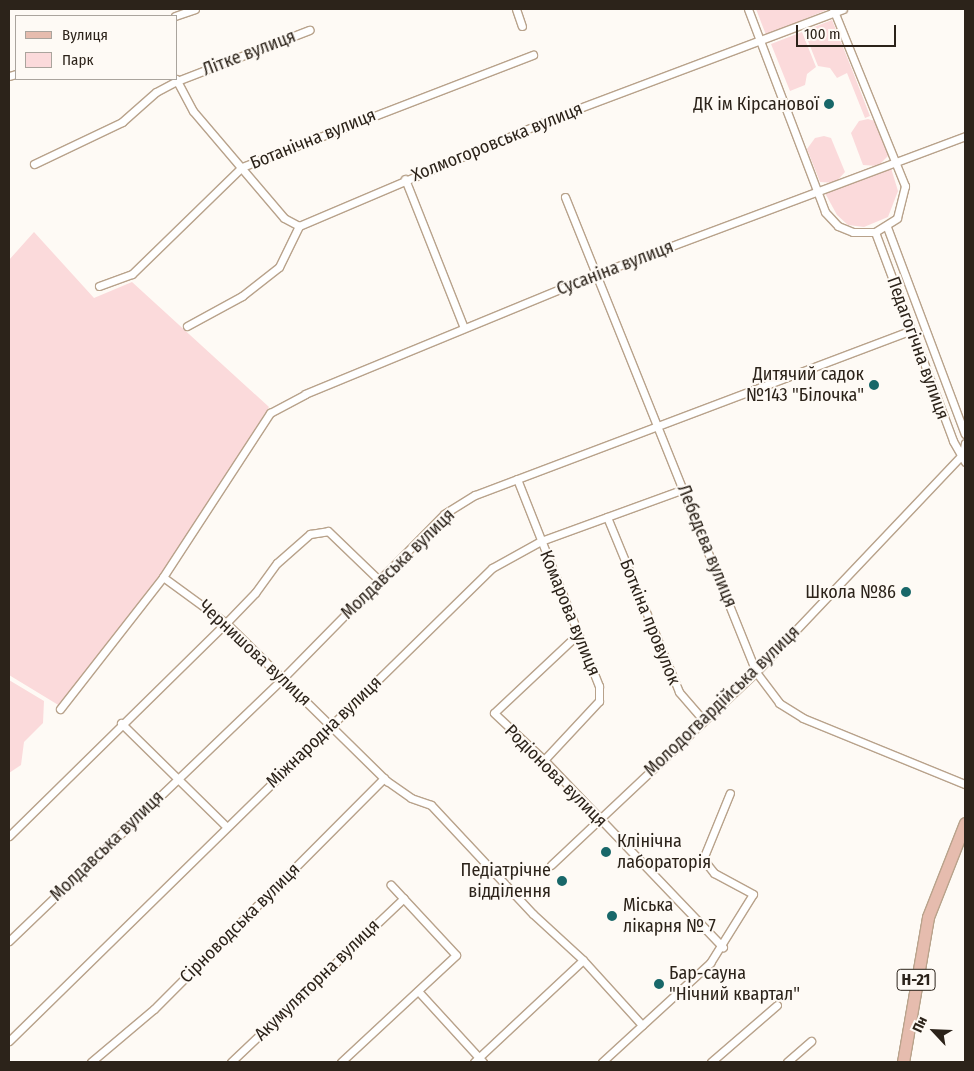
<!DOCTYPE html>
<html>
<head>
<meta charset="utf-8">
<style>
  body { margin:0 }
  #map { position:relative; width:974px; height:1071px; overflow:hidden; background:#fefaf5; font-family:"Fira Sans Condensed",sans-serif }
  div>[style] { position:absolute }
  [style*='--x'] { left:calc(var(--x)*1px); top:calc(var(--y)*1px); width:calc(var(--w)*1px); rotate:calc(var(--a)*1deg) }
  .green>* { inset:0; background:#fbdadb }
  .roads { filter:drop-shadow(1px 0 #b8a28b) drop-shadow(-1px 0 #b8a28b) drop-shadow(0 1px #b8a28b) drop-shadow(0 -1px #b8a28b) }
  .minor>* { height:7px; margin:-3.5px; padding:0 3.5px; transform-origin:3.5px; border-radius:3.5px; background:#fff }
  .primary>* { height:11px; margin:-5.5px; padding:0 5.5px; transform-origin:5.5px; border-radius:5.5px; background:#e6bcae }
  .dots>* { width:14px; height:14px; translate:-50% -50%; box-sizing:border-box; border:2px solid #fefaf5; border-radius:50% }
  span { translate:-50% -50%; white-space:nowrap; text-align:center; line-height:1.15; -webkit-text-stroke:4px #fefaf5; paint-order:stroke }
  .shield-label span { padding:1px 4px; background:#fefaf5; border:1px solid; border-radius:4px; -webkit-text-stroke-width:0 }
  .shield-label { font-size:16px; color:#2c231a; font-weight:700 }
  .street-label { font-size:18px; color:#2c231a }
  .poi-label { font-size:18px; color:#2c231a }
  .right { translate:-100% -50%; text-align:right }
  .left { translate:0 -50%; text-align:left }
  .frame { position:absolute; inset:0; border:10px solid #2c231a; pointer-events:none }
  .legend { position:absolute; left:15px; top:15px; width:162px; height:65px; box-sizing:border-box; background:#fefaf5; border:1px solid #aaa49d; margin:0; padding:6px 9px; list-style:none; font-size:15px; color:#2c231a }
  .legend li { display:flex; align-items:center; gap:10px; height:25px }
  .legend b { width:25px; border:1px solid #aaa49d }
  .north { position:absolute; left:909px; top:1006px; width:50px; height:50px; -webkit-text-stroke:4px #fefaf5; paint-order:stroke; rotate:295deg; font-size:14px; font-weight:700; line-height:20px; text-align:center; color:#2c231a }
  .north::after { content:''; display:block; margin:auto; width:18px; height:22px; background:#2c231a; clip-path:polygon(50% 0,100% 100%,50% 72%,0 100%) }
  .scale { position:absolute; left:796px; top:25px; width:100px; height:22px; box-sizing:border-box; border:2px solid #2c231a; border-top:0; padding-left:6px; font-size:15px; line-height:18px; white-space:nowrap; color:#2c231a; -webkit-text-stroke:4px #fefaf5; paint-order:stroke }
</style>
</head>
<body>
<div id="map">
  <div class="green">
    <i style="clip-path:polygon(756px 9px,829px 9px,766px 35px)"></i>
    <i style="clip-path:polygon(832px 20px,851px 67px,870px 116px,865px 118px,847px 73px,837px 78px,830px 68px,818px 66px,804px 31px)"></i>
    <i style="clip-path:polygon(802px 32px,816px 67px,807px 74px,805px 85px,790px 91px,771px 44px)"></i>
    <i style="clip-path:polygon(868px 119px,875px 121px,889px 155px,878px 166px,863px 165px,851px 133px,859px 121px)"></i>
    <i style="clip-path:polygon(824px 136px,831px 138px,845px 172px,835px 183px,820px 182px,807px 149px,815px 138px)"></i>
    <i style="clip-path:polygon(891px 168px,898px 191px,888px 217px,864px 227px,848px 225px,837px 215px,825px 193px)"></i>
    <i style="clip-path:polygon(34px 232px,94px 298px,132px 282px,269px 407px,165px 570px,60px 706px,9px 675px,9px 260px)"></i>
    <i style="clip-path:polygon(9px 680px,44px 701px,43px 723px,24px 742px,21px 765px,9px 773px)"></i>
  </div>
  <div class="roads">
    <div class="minor">
      <i style="--x:516;--y:9;--w:18;--a:71"></i>
      <i style="--x:748;--y:9;--w:217;--a:69.2"></i>
      <i style="--x:825;--y:212;--w:19;--a:47"></i>
      <i style="--x:838;--y:226;--w:16;--a:22"></i>
      <i style="--x:853;--y:232;--w:22;--a:0"></i>
      <i style="--x:875;--y:232;--w:26;--a:-32"></i>
      <i style="--x:897;--y:218;--w:33;--a:-76"></i>
      <i style="--x:905;--y:186;--w:191;--a:-112.1"></i>
      <i style="--x:175;--y:16;--w:21;--a:-19"></i>
      <i style="--x:9;--y:76;--w:7;--a:-16"></i>
      <i style="--x:176;--y:79;--w:36;--a:62"></i>
      <i style="--x:193;--y:111;--w:140;--a:49.6"></i>
      <i style="--x:284;--y:218;--w:17;--a:28"></i>
      <i style="--x:34;--y:164;--w:98;--a:-25.5"></i>
      <i style="--x:122;--y:122;--w:45;--a:-41.4"></i>
      <i style="--x:156;--y:92;--w:24;--a:-28"></i>
      <i style="--x:177;--y:81;--w:142;--a:-21.1"></i>
      <i style="--x:405;--y:179;--w:160;--a:68.4"></i>
      <i style="--x:565;--y:197;--w:512;--a:68.09"></i>
      <i style="--x:756;--y:672;--w:39;--a:53"></i>
      <i style="--x:779;--y:703;--w:28;--a:32"></i>
      <i style="--x:803;--y:718;--w:175;--a:22.2"></i>
      <i style="--x:887;--y:227;--w:221;--a:69.4"></i>
      <i style="--x:875;--y:232;--w:223;--a:69.5"></i>
      <i style="--x:953;--y:441;--w:24;--a:60"></i>
      <i style="--x:99;--y:286;--w:35;--a:-20"></i>
      <i style="--x:132;--y:274;--w:153;--a:-44.2"></i>
      <i style="--x:242;--y:167;--w:312;--a:-21.1"></i>
      <i style="--x:187;--y:326;--w:63;--a:-28.6"></i>
      <i style="--x:242;--y:296;--w:47;--a:-38.1"></i>
      <i style="--x:279;--y:267;--w:46;--a:-64"></i>
      <i style="--x:299;--y:226;--w:285;--a:-23"></i>
      <i style="--x:561;--y:115;--w:301;--a:-20.6"></i>
      <i style="--x:517;--y:479;--w:223;--a:68.4"></i>
      <i style="--x:599;--y:686;--w:15;--a:90"></i>
      <i style="--x:599;--y:701;--w:81;--a:133"></i>
      <i style="--x:607;--y:517;--w:189;--a:67.6"></i>
      <i style="--x:679;--y:692;--w:38;--a:49"></i>
      <i style="--x:163;--y:577;--w:78;--a:36.1"></i>
      <i style="--x:226;--y:623;--w:226;--a:44.5"></i>
      <i style="--x:387;--y:781;--w:29;--a:35"></i>
      <i style="--x:411;--y:798;--w:21;--a:19"></i>
      <i style="--x:431;--y:805;--w:149;--a:46.9"></i>
      <i style="--x:533;--y:914;--w:68;--a:42.6"></i>
      <i style="--x:583;--y:960;--w:88;--a:47.8"></i>
      <i style="--x:578;--y:634;--w:115;--a:136.8"></i>
      <i style="--x:494;--y:713;--w:69;--a:43.2"></i>
      <i style="--x:544;--y:760;--w:259;--a:46.3"></i>
      <i style="--x:60;--y:709;--w:167;--a:-52"></i>
      <i style="--x:163;--y:577;--w:196;--a:-56.9"></i>
      <i style="--x:270;--y:413;--w:40;--a:-28"></i>
      <i style="--x:305;--y:394;--w:313;--a:-22.4"></i>
      <i style="--x:594;--y:275;--w:396;--a:-20.5"></i>
      <i style="--x:121;--y:723;--w:148;--a:44.5"></i>
      <i style="--x:9;--y:836;--w:304;--a:-44.5"></i>
      <i style="--x:226;--y:623;--w:42;--a:-46"></i>
      <i style="--x:255;--y:593;--w:37;--a:-54"></i>
      <i style="--x:277;--y:563;--w:44;--a:-41.3"></i>
      <i style="--x:310;--y:534;--w:18;--a:-9"></i>
      <i style="--x:328;--y:531;--w:71;--a:43.9"></i>
      <i style="--x:551;--y:865;--w:282;--a:-43.3"></i>
      <i style="--x:756;--y:672;--w:301;--a:-46.5"></i>
      <i style="--x:963;--y:454;--w:11;--a:-80"></i>
      <i style="--x:9;--y:941;--w:381;--a:-43.8"></i>
      <i style="--x:284;--y:677;--w:228;--a:-45.5"></i>
      <i style="--x:444;--y:514;--w:36;--a:-32"></i>
      <i style="--x:475;--y:495;--w:467;--a:-20.7"></i>
      <i style="--x:418;--y:991;--w:96;--a:47.5"></i>
      <i style="--x:9;--y:1041;--w:676;--a:-44.4"></i>
      <i style="--x:492;--y:568;--w:56;--a:-28.9"></i>
      <i style="--x:541;--y:541;--w:152;--a:-20"></i>
      <i style="--x:91;--y:1062;--w:82;--a:-40.1"></i>
      <i style="--x:154;--y:1009;--w:326;--a:-45.1"></i>
      <i style="--x:231;--y:1062;--w:238;--a:-43.5"></i>
      <i style="--x:341;--y:1062;--w:157;--a:-42.9"></i>
      <i style="--x:456;--y:955;--w:96;--a:-132.9"></i>
      <i style="--x:474;--y:1062;--w:149;--a:-43.1"></i>
      <i style="--x:602;--y:1062;--w:147;--a:-42.5"></i>
      <i style="--x:710;--y:963;--w:81;--a:-58.1"></i>
      <i style="--x:753;--y:894;--w:44;--a:-151.7"></i>
      <i style="--x:714;--y:873;--w:18;--a:-128"></i>
      <i style="--x:703;--y:859;--w:71;--a:-67.8"></i>
      <i style="--x:711;--y:1062;--w:87;--a:-40.8"></i>
      <i style="--x:787;--y:1062;--w:32;--a:-41"></i>
    </div>
    <div class="primary">
      <i style="--x:903;--y:1062;--w:147;--a:-80.2"></i>
      <i style="--x:928;--y:917;--w:101;--a:-68.5"></i>
    </div>
  </div>
  <div class="dots">
    <i style="left:829px;top:104px;background:#186769"></i>
    <i style="left:874px;top:385px;background:#186769"></i>
    <i style="left:906px;top:592px;background:#186769"></i>
    <i style="left:606px;top:852px;background:#186769"></i>
    <i style="left:562px;top:881px;background:#186769"></i>
    <i style="left:612px;top:916px;background:#186769"></i>
    <i style="left:659px;top:984px;background:#186769"></i>
  </div>
  <div class="shield-label">
    <span style="left:916px;top:980px">Н-21</span>
  </div>
  <div class="street-label">
    <span style="left:249px;top:53px;rotate:-21deg">Літке вулиця</span>
    <span style="left:313px;top:139px;rotate:-22deg">Ботанічна вулиця</span>
    <span style="left:497px;top:142px;rotate:-22deg">Холмогоровська вулиця</span>
    <span style="left:615px;top:268px;rotate:-21deg">Сусаніна вулиця</span>
    <span style="left:918px;top:348px;rotate:70deg">Педагогічна вулиця</span>
    <span style="left:707px;top:546px;rotate:68deg">Лебедєва вулиця</span>
    <span style="left:398px;top:564px;rotate:-44deg">Молдавська вулиця</span>
    <span style="left:570px;top:613px;rotate:68deg">Комарова вулиця</span>
    <span style="left:650px;top:622px;rotate:68deg">Боткіна провулок</span>
    <span style="left:255px;top:653px;rotate:43deg">Чернишова вулиця</span>
    <span style="left:722px;top:701px;rotate:-44deg">Молодогвардійська вулиця</span>
    <span style="left:324px;top:732px;rotate:-44deg">Міжнародна вулиця</span>
    <span style="left:556px;top:776px;rotate:45deg">Родіонова вулиця</span>
    <span style="left:107px;top:846px;rotate:-44deg">Молдавська вулиця</span>
    <span style="left:240px;top:923px;rotate:-45deg">Сірноводська вулиця</span>
    <span style="left:317px;top:980px;rotate:-44deg">Акумуляторна вулиця</span>
  </div>
  <div class="poi-label">
    <span class="right" style="left:819px;top:104px">ДК ім Кірсанової</span>
    <span class="right" style="left:864px;top:385px">Дитячий садок<br>№143 "Білочка"</span>
    <span class="right" style="left:896px;top:592px">Школа №86</span>
    <span class="left" style="left:617px;top:852px">Клінічна<br>лабораторія</span>
    <span class="right" style="left:551px;top:881px">Педіатрічне<br>відділення</span>
    <span class="left" style="left:623px;top:916px">Міська<br>лікарня № 7</span>
    <span class="left" style="left:669px;top:984px">Бар-сауна<br>"Нічний квартал"</span>
  </div>
  <div class="frame"></div>
  <ul class="legend">
  <li><b style="height:6px;background:#e6bcae"></b>Вулиця</li>
  <li><b style="height:14px;background:#fbdadb"></b>Парк</li>
  </ul>
  <div class="north">Пн</div>
  <div class="scale">100 m</div>
</div>
</body>
</html>
